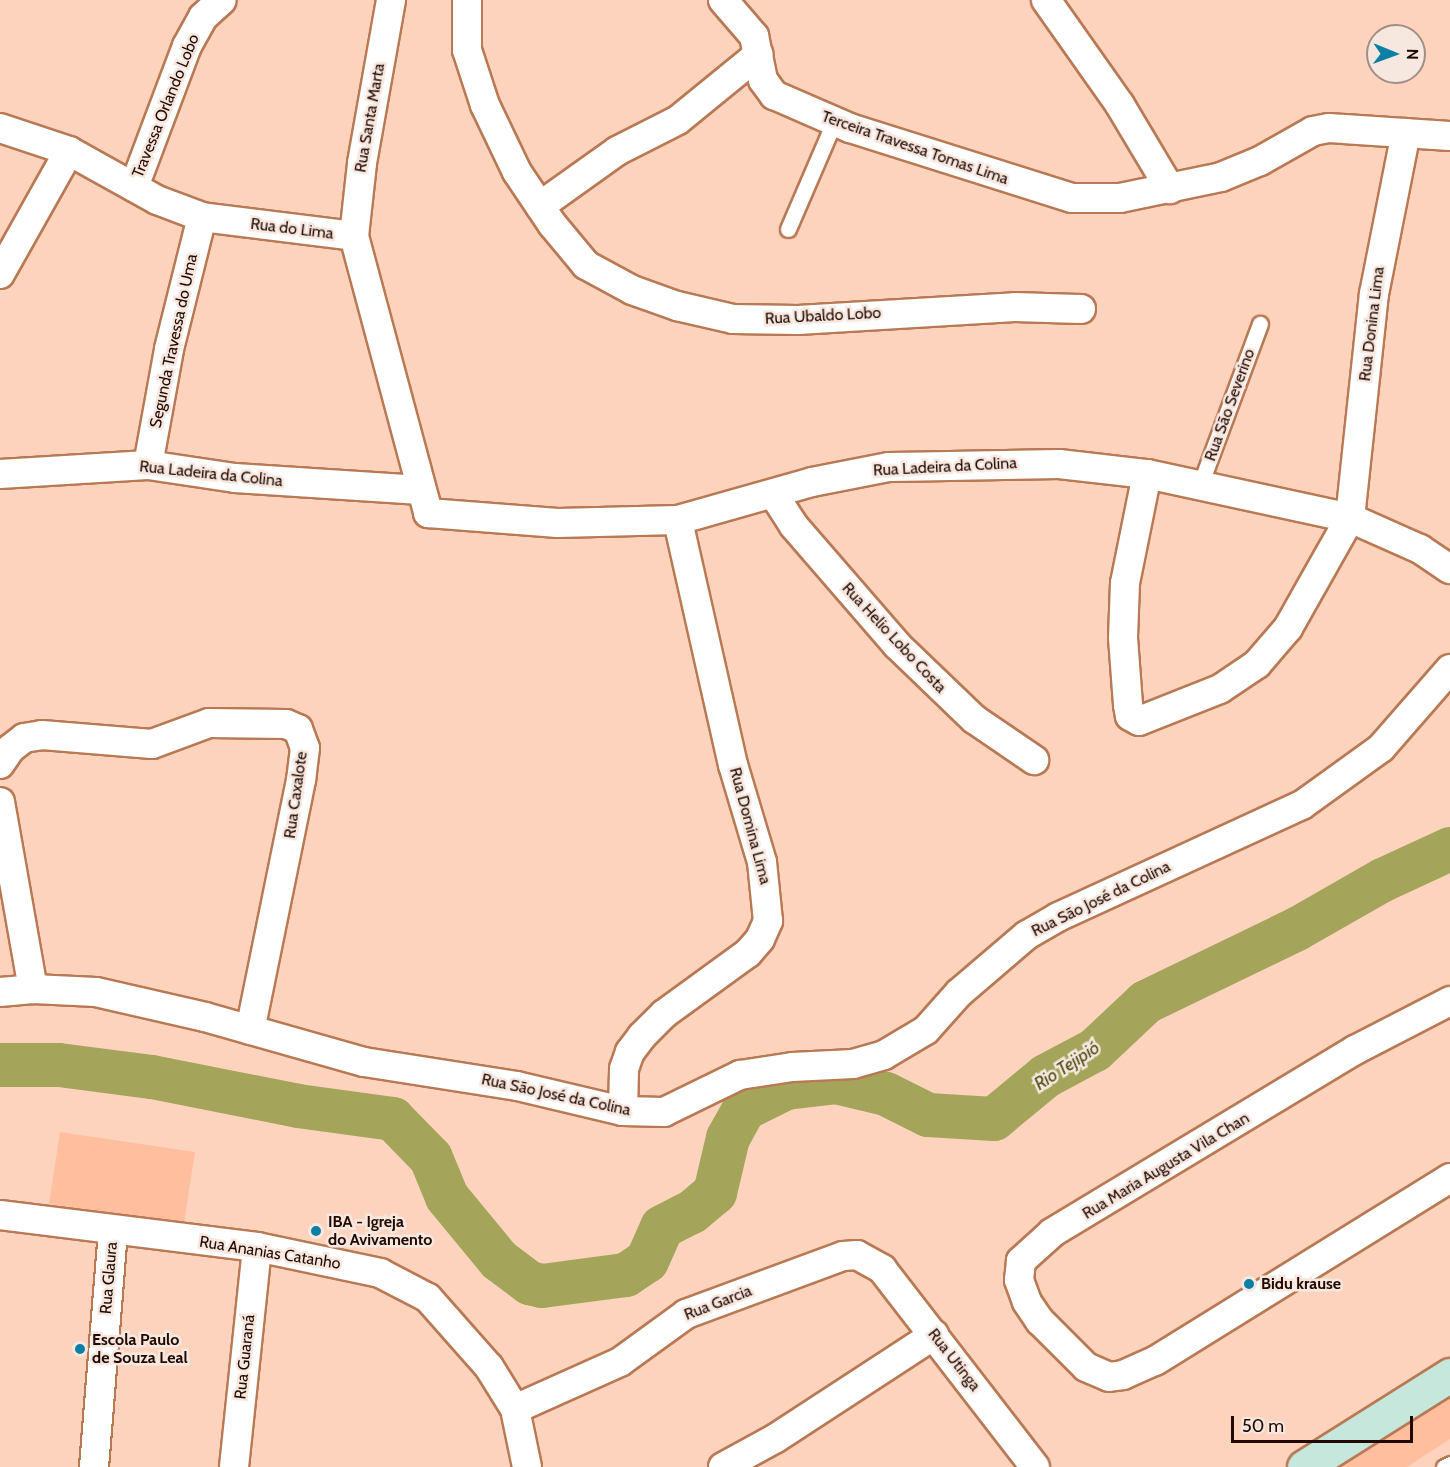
<!DOCTYPE html>
<html>
<head>
<meta charset="utf-8">
<style>
  body { margin:0 }
  #map { position:relative; width:1450px; height:1467px; overflow:hidden; background:#fdd3bd; font-family:Cabin,sans-serif }
  div>[style] { position:absolute }
  [style*='--x'] { left:calc(var(--x)*1px); top:calc(var(--y)*1px); width:calc(var(--w)*1px); rotate:calc(var(--a)*1deg) }
  .green>* { inset:0; background:#ffbf9e }
  .river>* { height:44px; margin:-22px; padding:0 22px; transform-origin:22px; border-radius:22px; background:#a4a55a }
  .roads { filter:drop-shadow(2px 0 #b87955) drop-shadow(-2px 0 #b87955) drop-shadow(0 2px #b87955) drop-shadow(0 -2px #b87955) }
  .lane>* { height:15px; margin:-7.5px; padding:0 7.5px; transform-origin:7.5px; border-radius:7.5px; background:#fff }
  .street>* { height:28px; margin:-14px; padding:0 14px; transform-origin:14px; border-radius:14px; background:#fff }
  .secondary>* { height:33px; margin:-16.5px; padding:0 16.5px; transform-origin:16.5px; border-radius:16.5px; background:#c5e7dc }
  .dots>* { width:16px; height:16px; translate:-50% -50%; box-sizing:border-box; border:3px solid #f6e7df; border-radius:50% }
  span { translate:-50% -50%; white-space:nowrap; text-align:center; line-height:1.15; -webkit-text-stroke:5px #f6e7df; paint-order:stroke }
  .street-label { font-size:16px; color:#210900 }
  .poi-label { font-size:16px; color:#210900; font-weight:700 }
  .left { translate:0 -50%; text-align:left }
  .water-label { font-size:18px; color:#49490f; font-style:italic }
  .north { position:absolute; left:1366px; top:24px; width:60px; height:60px; box-sizing:border-box; background:#f6e7df; border:2px solid #a18e86; border-radius:50%; rotate:91deg; font-size:16px; font-weight:700; line-height:24px; text-align:center; color:#210900 }
  .north::after { content:''; display:block; margin:auto; width:21px; height:27px; background:#0b7fa6; clip-path:polygon(50% 0,100% 100%,50% 72%,0 100%) }
  .scale { position:absolute; left:1231px; top:1416px; width:182px; height:27px; box-sizing:border-box; border:3px solid #210900; border-top:0; padding-left:8px; font-size:18px; line-height:21px; white-space:nowrap; color:#210900; -webkit-text-stroke:4px #f6e7df; paint-order:stroke }
</style>
</head>
<body>
<div id="map">
  <div class="green">
    <i style="clip-path:polygon(60px 1132px,195px 1152px,184px 1223px,49px 1204px)"></i>
    <i style="clip-path:polygon(1450px 1396px,1450px 1439px,1407px 1467px,1340px 1467px)"></i>
  </div>
  <div class="river">
    <i style="--x:0;--y:1065;--w:59;--a:0"></i>
    <i style="--x:59;--y:1065;--w:94;--a:7.4"></i>
    <i style="--x:152;--y:1077;--w:149;--a:11.2"></i>
    <i style="--x:298;--y:1106;--w:96;--a:7.8"></i>
    <i style="--x:393;--y:1119;--w:54;--a:45.7"></i>
    <i style="--x:431;--y:1158;--w:42;--a:67.7"></i>
    <i style="--x:447;--y:1197;--w:82;--a:50.5"></i>
    <i style="--x:499;--y:1260;--w:39;--a:37"></i>
    <i style="--x:530;--y:1283;--w:12;--a:14"></i>
    <i style="--x:542;--y:1286;--w:85;--a:-7.5"></i>
    <i style="--x:626;--y:1275;--w:25;--a:-34"></i>
    <i style="--x:647;--y:1261;--w:37;--a:-66"></i>
    <i style="--x:662;--y:1227;--w:34;--a:-27"></i>
    <i style="--x:692;--y:1212;--w:30;--a:-40"></i>
    <i style="--x:715;--y:1193;--w:57;--a:-76.7"></i>
    <i style="--x:728;--y:1138;--w:33;--a:-61"></i>
    <i style="--x:744;--y:1109;--w:47;--a:-26.6"></i>
    <i style="--x:786;--y:1088;--w:50;--a:-6.8"></i>
    <i style="--x:836;--y:1082;--w:51;--a:13.5"></i>
    <i style="--x:886;--y:1094;--w:47;--a:26.6"></i>
    <i style="--x:928;--y:1115;--w:66;--a:3.5"></i>
    <i style="--x:994;--y:1119;--w:67;--a:-39.6"></i>
    <i style="--x:1046;--y:1076;--w:55;--a:-28"></i>
    <i style="--x:1095;--y:1050;--w:70;--a:-43.3"></i>
    <i style="--x:1146;--y:1002;--w:168;--a:-25.8"></i>
    <i style="--x:1297;--y:929;--w:99;--a:-29.7"></i>
    <i style="--x:1383;--y:880;--w:74;--a:-24.8"></i>
  </div>
  <div class="roads">
    <div class="lane">
      <i style="--x:788;--y:229;--w:116;--a:-66.7"></i>
      <i style="--x:1200;--y:485;--w:172;--a:-69.6"></i>
      <i style="--x:1444;--y:1467;--w:7;--a:-27"></i>
    </div>
    <div class="street">
      <i style="--x:467;--y:0;--w:50;--a:90"></i>
      <i style="--x:467;--y:50;--w:58;--a:71.9"></i>
      <i style="--x:485;--y:105;--w:74;--a:64.5"></i>
      <i style="--x:517;--y:172;--w:63;--a:56.1"></i>
      <i style="--x:552;--y:224;--w:53;--a:50.3"></i>
      <i style="--x:586;--y:265;--w:52;--a:28.5"></i>
      <i style="--x:632;--y:290;--w:48;--a:19.6"></i>
      <i style="--x:677;--y:306;--w:57;--a:13.1"></i>
      <i style="--x:733;--y:319;--w:65;--a:0.9"></i>
      <i style="--x:798;--y:320;--w:217;--a:-3.4"></i>
      <i style="--x:1015;--y:307;--w:66;--a:1.7"></i>
      <i style="--x:723;--y:0;--w:48;--a:49.3"></i>
      <i style="--x:754;--y:36;--w:45;--a:78.4"></i>
      <i style="--x:763;--y:80;--w:19;--a:54"></i>
      <i style="--x:774;--y:95;--w:83;--a:23.5"></i>
      <i style="--x:850;--y:128;--w:233;--a:17.5"></i>
      <i style="--x:1072;--y:198;--w:48;--a:0"></i>
      <i style="--x:1120;--y:198;--w:103;--a:-11.7"></i>
      <i style="--x:1221;--y:177;--w:42;--a:-22.3"></i>
      <i style="--x:1260;--y:161;--w:61;--a:-29.5"></i>
      <i style="--x:1313;--y:131;--w:16;--a:-11"></i>
      <i style="--x:1329;--y:128;--w:121;--a:3.8"></i>
      <i style="--x:1046;--y:0;--w:128;--a:54.8"></i>
      <i style="--x:1120;--y:105;--w:98;--a:59.2"></i>
      <i style="--x:0;--y:128;--w:73;--a:18.4"></i>
      <i style="--x:69;--y:151;--w:101;--a:29.1"></i>
      <i style="--x:157;--y:200;--w:48;--a:20.7"></i>
      <i style="--x:202;--y:217;--w:153;--a:7.1"></i>
      <i style="--x:354;--y:236;--w:287;--a:75"></i>
      <i style="--x:428;--y:513;--w:130;--a:4.4"></i>
      <i style="--x:558;--y:523;--w:120;--a:-1.4"></i>
      <i style="--x:678;--y:520;--w:139;--a:-15.8"></i>
      <i style="--x:812;--y:482;--w:78;--a:-11"></i>
      <i style="--x:889;--y:467;--w:170;--a:-1"></i>
      <i style="--x:1059;--y:464;--w:89;--a:6.5"></i>
      <i style="--x:1147;--y:474;--w:208;--a:12.2"></i>
      <i style="--x:1350;--y:518;--w:77;--a:23.9"></i>
      <i style="--x:1420;--y:549;--w:36;--a:34"></i>
      <i style="--x:134;--y:187;--w:151;--a:-69.4"></i>
      <i style="--x:187;--y:46;--w:33;--a:-61"></i>
      <i style="--x:203;--y:17;--w:25;--a:-42"></i>
      <i style="--x:540;--y:206;--w:95;--a:-35.5"></i>
      <i style="--x:617;--y:151;--w:68;--a:-26.9"></i>
      <i style="--x:678;--y:120;--w:104;--a:-39.2"></i>
      <i style="--x:354;--y:236;--w:73;--a:-83.7"></i>
      <i style="--x:362;--y:163;--w:166;--a:-79.9"></i>
      <i style="--x:0;--y:274;--w:141;--a:-60.7"></i>
      <i style="--x:148;--y:465;--w:118;--a:-79.7"></i>
      <i style="--x:169;--y:349;--w:136;--a:-76"></i>
      <i style="--x:0;--y:474;--w:148;--a:-3.5"></i>
      <i style="--x:148;--y:465;--w:88;--a:8.5"></i>
      <i style="--x:235;--y:478;--w:186;--a:3.7"></i>
      <i style="--x:1147;--y:474;--w:111;--a:101.4"></i>
      <i style="--x:1125;--y:583;--w:55;--a:92.1"></i>
      <i style="--x:1123;--y:638;--w:67;--a:85.7"></i>
      <i style="--x:1128;--y:705;--w:11;--a:80"></i>
      <i style="--x:1130;--y:716;--w:10;--a:29"></i>
      <i style="--x:1139;--y:721;--w:87;--a:-21.6"></i>
      <i style="--x:1220;--y:689;--w:45;--a:-34"></i>
      <i style="--x:1257;--y:664;--w:48;--a:-49.3"></i>
      <i style="--x:1288;--y:628;--w:126;--a:-60.6"></i>
      <i style="--x:1350;--y:518;--w:225;--a:-83.9"></i>
      <i style="--x:1374;--y:294;--w:164;--a:-78.8"></i>
      <i style="--x:774;--y:495;--w:37;--a:57"></i>
      <i style="--x:794;--y:526;--w:157;--a:49.1"></i>
      <i style="--x:897;--y:645;--w:107;--a:43.9"></i>
      <i style="--x:974;--y:719;--w:73;--a:34.3"></i>
      <i style="--x:0;--y:764;--w:18;--a:-56"></i>
      <i style="--x:10;--y:749;--w:18;--a:-38"></i>
      <i style="--x:24;--y:738;--w:18;--a:-9"></i>
      <i style="--x:42;--y:735;--w:110;--a:4.7"></i>
      <i style="--x:152;--y:744;--w:61;--a:-20.2"></i>
      <i style="--x:209;--y:723;--w:77;--a:0.7"></i>
      <i style="--x:286;--y:724;--w:13;--a:23"></i>
      <i style="--x:298;--y:729;--w:20;--a:70"></i>
      <i style="--x:305;--y:748;--w:32;--a:97"></i>
      <i style="--x:301;--y:780;--w:255;--a:101.5"></i>
      <i style="--x:0;--y:802;--w:190;--a:80"></i>
      <i style="--x:0;--y:992;--w:33;--a:-5"></i>
      <i style="--x:33;--y:989;--w:63;--a:2.7"></i>
      <i style="--x:96;--y:992;--w:112;--a:12.9"></i>
      <i style="--x:205;--y:1017;--w:165;--a:15.8"></i>
      <i style="--x:364;--y:1062;--w:155;--a:8.9"></i>
      <i style="--x:517;--y:1086;--w:109;--a:13.3"></i>
      <i style="--x:623;--y:1111;--w:41;--a:1.4"></i>
      <i style="--x:664;--y:1112;--w:85;--a:-26"></i>
      <i style="--x:740;--y:1075;--w:53;--a:-8.7"></i>
      <i style="--x:792;--y:1067;--w:61;--a:-2.8"></i>
      <i style="--x:853;--y:1064;--w:32;--a:-16"></i>
      <i style="--x:884;--y:1055;--w:49;--a:-30.8"></i>
      <i style="--x:926;--y:1030;--w:50;--a:-48.3"></i>
      <i style="--x:959;--y:993;--w:89;--a:-40.5"></i>
      <i style="--x:1027;--y:935;--w:36;--a:-30"></i>
      <i style="--x:1058;--y:917;--w:268;--a:-24.7"></i>
      <i style="--x:1302;--y:805;--w:97;--a:-35.8"></i>
      <i style="--x:1381;--y:748;--w:105;--a:-48.9"></i>
      <i style="--x:1450;--y:1001;--w:107;--a:152.7"></i>
      <i style="--x:1355;--y:1050;--w:354;--a:148.9"></i>
      <i style="--x:1052;--y:1233;--w:42;--a:137.9"></i>
      <i style="--x:1021;--y:1261;--w:19;--a:96"></i>
      <i style="--x:1019;--y:1280;--w:23;--a:70"></i>
      <i style="--x:1027;--y:1302;--w:23;--a:56"></i>
      <i style="--x:1040;--y:1321;--w:65;--a:45"></i>
      <i style="--x:1086;--y:1367;--w:25;--a:23"></i>
      <i style="--x:1109;--y:1377;--w:14;--a:-8"></i>
      <i style="--x:1123;--y:1375;--w:35;--a:-24"></i>
      <i style="--x:1155;--y:1361;--w:347;--a:-31.8"></i>
      <i style="--x:623;--y:1111;--w:42;--a:-88.6"></i>
      <i style="--x:624;--y:1069;--w:18;--a:-71"></i>
      <i style="--x:630;--y:1052;--w:20;--a:-53"></i>
      <i style="--x:642;--y:1036;--w:31;--a:-45"></i>
      <i style="--x:664;--y:1014;--w:104;--a:-36"></i>
      <i style="--x:748;--y:953;--w:18;--a:-49"></i>
      <i style="--x:760;--y:939;--w:20;--a:-66"></i>
      <i style="--x:768;--y:921;--w:59;--a:-95.8"></i>
      <i style="--x:762;--y:862;--w:101;--a:-106.6"></i>
      <i style="--x:733;--y:765;--w:251;--a:-102.7"></i>
      <i style="--x:0;--y:1215;--w:259;--a:7.1"></i>
      <i style="--x:257;--y:1247;--w:126;--a:11.9"></i>
      <i style="--x:380;--y:1273;--w:54;--a:27.5"></i>
      <i style="--x:428;--y:1298;--w:92;--a:48.5"></i>
      <i style="--x:489;--y:1367;--w:49;--a:58.2"></i>
      <i style="--x:515;--y:1409;--w:59;--a:78.3"></i>
      <i style="--x:515;--y:1409;--w:115;--a:-24.1"></i>
      <i style="--x:620;--y:1362;--w:82;--a:-36"></i>
      <i style="--x:686;--y:1314;--w:167;--a:-20.3"></i>
      <i style="--x:843;--y:1256;--w:14;--a:-4"></i>
      <i style="--x:857;--y:1255;--w:29;--a:29"></i>
      <i style="--x:882;--y:1269;--w:250;--a:52.3"></i>
      <i style="--x:94;--y:1467;--w:236;--a:-85.4"></i>
      <i style="--x:234;--y:1467;--w:221;--a:-84"></i>
      <i style="--x:723;--y:1467;--w:60;--a:-28.7"></i>
      <i style="--x:776;--y:1438;--w:189;--a:-33.1"></i>
    </div>
    <div class="secondary">
      <i style="--x:1304;--y:1467;--w:173;--a:-32.2"></i>
    </div>
  </div>
  <div class="dots">
    <i style="left:316px;top:1231px;background:#0b7fa6"></i>
    <i style="left:1249px;top:1284px;background:#0b7fa6"></i>
    <i style="left:80px;top:1349px;background:#0b7fa6"></i>
  </div>
  <div class="street-label">
    <span style="left:166px;top:106px;rotate:-68deg">Travessa Orlando Lobo</span>
    <span style="left:370px;top:118px;rotate:-80deg">Rua Santa Marta</span>
    <span style="left:915px;top:148px;rotate:19deg">Terceira Travessa Tomas Lima</span>
    <span style="left:292px;top:229px;rotate:7deg">Rua do Lima</span>
    <span style="left:823px;top:316px;rotate:-3deg">Rua Ubaldo Lobo</span>
    <span style="left:1372px;top:324px;rotate:-83deg">Rua Donina Lima</span>
    <span style="left:174px;top:341px;rotate:-78deg">Segunda Travessa do Uma</span>
    <span style="left:1230px;top:405px;rotate:-70deg">Rua São Severino</span>
    <span style="left:945px;top:467px;rotate:-3deg">Rua Ladeira da Colina</span>
    <span style="left:211px;top:474px;rotate:6deg">Rua Ladeira da Colina</span>
    <span style="left:894px;top:638px;rotate:47deg">Rua Helio Lobo Costa</span>
    <span style="left:296px;top:795px;rotate:-82deg">Rua Caxalote</span>
    <span style="left:750px;top:826px;rotate:75deg">Rua Domina Lima</span>
    <span style="left:1101px;top:899px;rotate:-26deg">Rua São José da Colina</span>
    <span style="left:556px;top:1095px;rotate:12deg">Rua São José da Colina</span>
    <span style="left:1166px;top:1166px;rotate:-31deg">Rua Maria Augusta Vila Chan</span>
    <span style="left:270px;top:1253px;rotate:9deg">Rua Ananias Catanho</span>
    <span style="left:109px;top:1278px;rotate:-85deg">Rua Glaura</span>
    <span style="left:718px;top:1303px;rotate:-21deg">Rua Garcia</span>
    <span style="left:245px;top:1357px;rotate:-84deg">Rua Guaraná</span>
    <span style="left:954px;top:1360px;rotate:52deg">Rua Utinga</span>
  </div>
  <div class="poi-label">
    <span class="left" style="left:328px;top:1231px">IBA - Igreja<br>do Avivamento</span>
    <span class="left" style="left:1261px;top:1284px">Bidu krause</span>
    <span class="left" style="left:92px;top:1349px">Escola Paulo<br>de Souza Leal</span>
  </div>
  <div class="water-label">
    <span style="left:1067px;top:1066px;rotate:-33deg">Rio Tejipió</span>
  </div>
  <div class="north">N</div>
  <div class="scale">50 m</div>
</div>
</body>
</html>
